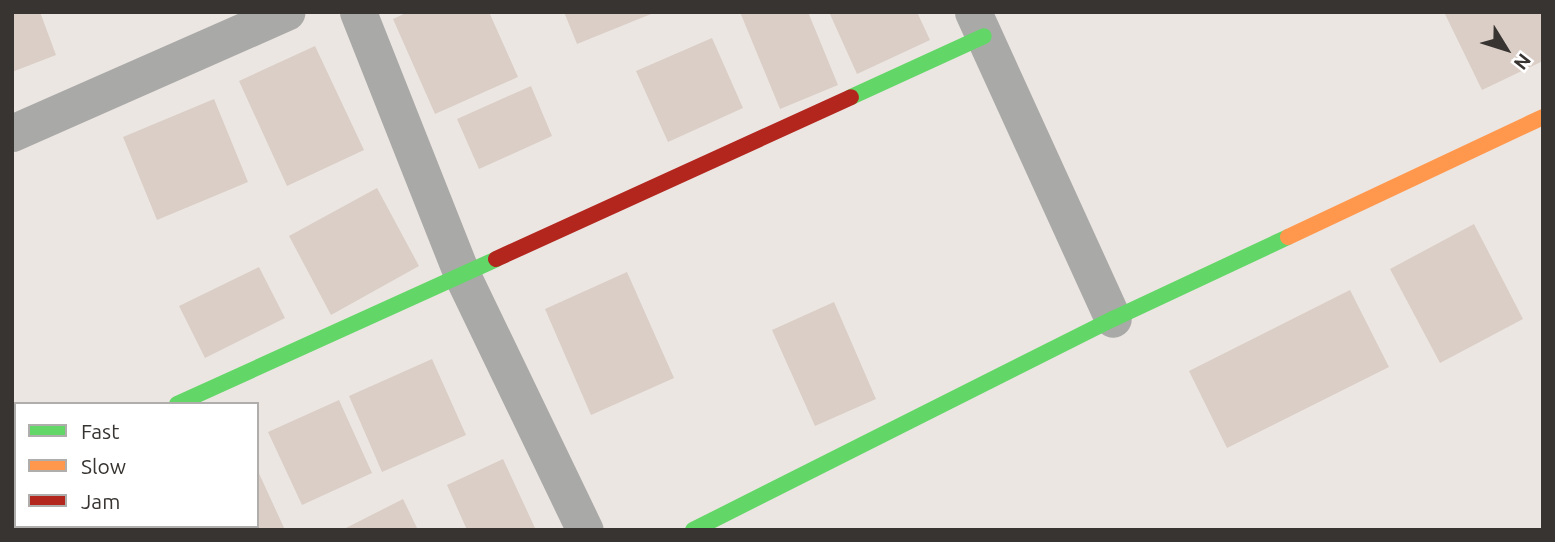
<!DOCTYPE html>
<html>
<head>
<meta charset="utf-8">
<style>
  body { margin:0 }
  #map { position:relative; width:1555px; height:542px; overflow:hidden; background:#ece6e2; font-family:Ubuntu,sans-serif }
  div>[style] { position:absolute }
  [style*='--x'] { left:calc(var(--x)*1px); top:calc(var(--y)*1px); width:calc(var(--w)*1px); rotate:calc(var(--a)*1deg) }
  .building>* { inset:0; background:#dacec6 }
  .street>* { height:37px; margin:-18.5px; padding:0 18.5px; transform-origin:18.5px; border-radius:18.5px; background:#a9a9a8 }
  .fast>* { height:16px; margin:-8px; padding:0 8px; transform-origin:8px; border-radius:8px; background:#63d668 }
  .slow>* { height:16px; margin:-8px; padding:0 8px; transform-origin:8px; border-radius:8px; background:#ff974d }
  .jam>* { height:16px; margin:-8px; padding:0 8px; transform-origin:8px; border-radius:8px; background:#b3261e }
  span { translate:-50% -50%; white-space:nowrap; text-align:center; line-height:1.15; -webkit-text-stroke:5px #fff; paint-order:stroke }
  .frame { position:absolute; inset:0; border:14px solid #383431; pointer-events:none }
  .legend { position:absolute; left:14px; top:402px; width:245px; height:126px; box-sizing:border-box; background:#fff; border:2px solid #afaead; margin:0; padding:9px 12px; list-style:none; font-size:21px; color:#383431 }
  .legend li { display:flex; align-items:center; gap:14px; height:35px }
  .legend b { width:35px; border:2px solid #afaead }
  .north { position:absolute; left:1471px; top:14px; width:70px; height:70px; -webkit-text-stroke:5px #fff; paint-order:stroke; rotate:128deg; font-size:19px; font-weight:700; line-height:28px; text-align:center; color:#383431 }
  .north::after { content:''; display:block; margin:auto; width:24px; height:32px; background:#383431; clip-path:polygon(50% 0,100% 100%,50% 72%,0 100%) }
</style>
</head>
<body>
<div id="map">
  <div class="building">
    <i style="clip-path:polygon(12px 12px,40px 12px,56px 55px,12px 72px)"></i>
    <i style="clip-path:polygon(408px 12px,489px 12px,518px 77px,435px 114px,393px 19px)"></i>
    <i style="clip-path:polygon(564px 12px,656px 12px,577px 44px)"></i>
    <i style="clip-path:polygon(740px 12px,808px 12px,838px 85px,780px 109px)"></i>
    <i style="clip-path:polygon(829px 12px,917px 12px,930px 40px,857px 74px)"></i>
    <i style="clip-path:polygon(1444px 12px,1543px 12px,1543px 61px,1482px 90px)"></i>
    <i style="clip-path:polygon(712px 38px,743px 108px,668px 142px,636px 71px)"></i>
    <i style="clip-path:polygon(315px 46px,364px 150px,287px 186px,239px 81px)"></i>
    <i style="clip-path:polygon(531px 86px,552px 136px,479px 169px,457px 119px)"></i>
    <i style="clip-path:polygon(214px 99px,248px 182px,157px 220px,123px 137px)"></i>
    <i style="clip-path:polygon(377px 188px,419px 266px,331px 315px,289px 236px)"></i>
    <i style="clip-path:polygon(1474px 224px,1523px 319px,1440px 363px,1390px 269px)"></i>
    <i style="clip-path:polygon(259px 267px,285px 318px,205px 358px,179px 306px)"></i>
    <i style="clip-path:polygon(627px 272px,674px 378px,591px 415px,545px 309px)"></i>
    <i style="clip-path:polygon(1350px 290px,1389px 367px,1227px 448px,1189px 371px)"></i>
    <i style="clip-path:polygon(834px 302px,876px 399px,815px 426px,772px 330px)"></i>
    <i style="clip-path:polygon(432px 359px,466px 435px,382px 472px,349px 396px)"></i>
    <i style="clip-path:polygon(339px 400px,372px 473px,302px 505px,268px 432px)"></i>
    <i style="clip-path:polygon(503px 459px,535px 528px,467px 530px,447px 485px)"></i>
    <i style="clip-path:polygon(257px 469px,285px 530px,232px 530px,230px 526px,257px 526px)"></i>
    <i style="clip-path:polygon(403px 499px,418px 530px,342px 530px)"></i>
    <i style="clip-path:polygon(62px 526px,176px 526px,178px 530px,64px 530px)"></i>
  </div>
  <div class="street">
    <i style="--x:358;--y:12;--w:285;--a:68.4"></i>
    <i style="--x:463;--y:277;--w:281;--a:64.3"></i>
    <i style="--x:973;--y:12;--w:337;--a:65.5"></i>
    <i style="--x:12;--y:133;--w:300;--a:-23.8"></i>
    <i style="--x:12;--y:477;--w:4;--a:-27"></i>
  </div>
  <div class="fast">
    <i style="--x:851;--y:97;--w:146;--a:-24.6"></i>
    <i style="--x:177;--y:404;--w:350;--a:-24.4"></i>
    <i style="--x:693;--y:530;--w:470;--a:-26.7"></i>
    <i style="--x:1113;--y:319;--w:193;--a:-25.1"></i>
  </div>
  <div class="slow">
    <i style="--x:1288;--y:237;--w:282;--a:-25.2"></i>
  </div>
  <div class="jam">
    <i style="--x:496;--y:259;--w:390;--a:-24.5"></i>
  </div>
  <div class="frame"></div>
  <ul class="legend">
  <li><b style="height:9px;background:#63d668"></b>Fast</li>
  <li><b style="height:9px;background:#ff974d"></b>Slow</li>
  <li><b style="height:9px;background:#b3261e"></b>Jam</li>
  </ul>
  <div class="north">N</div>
</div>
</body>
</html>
